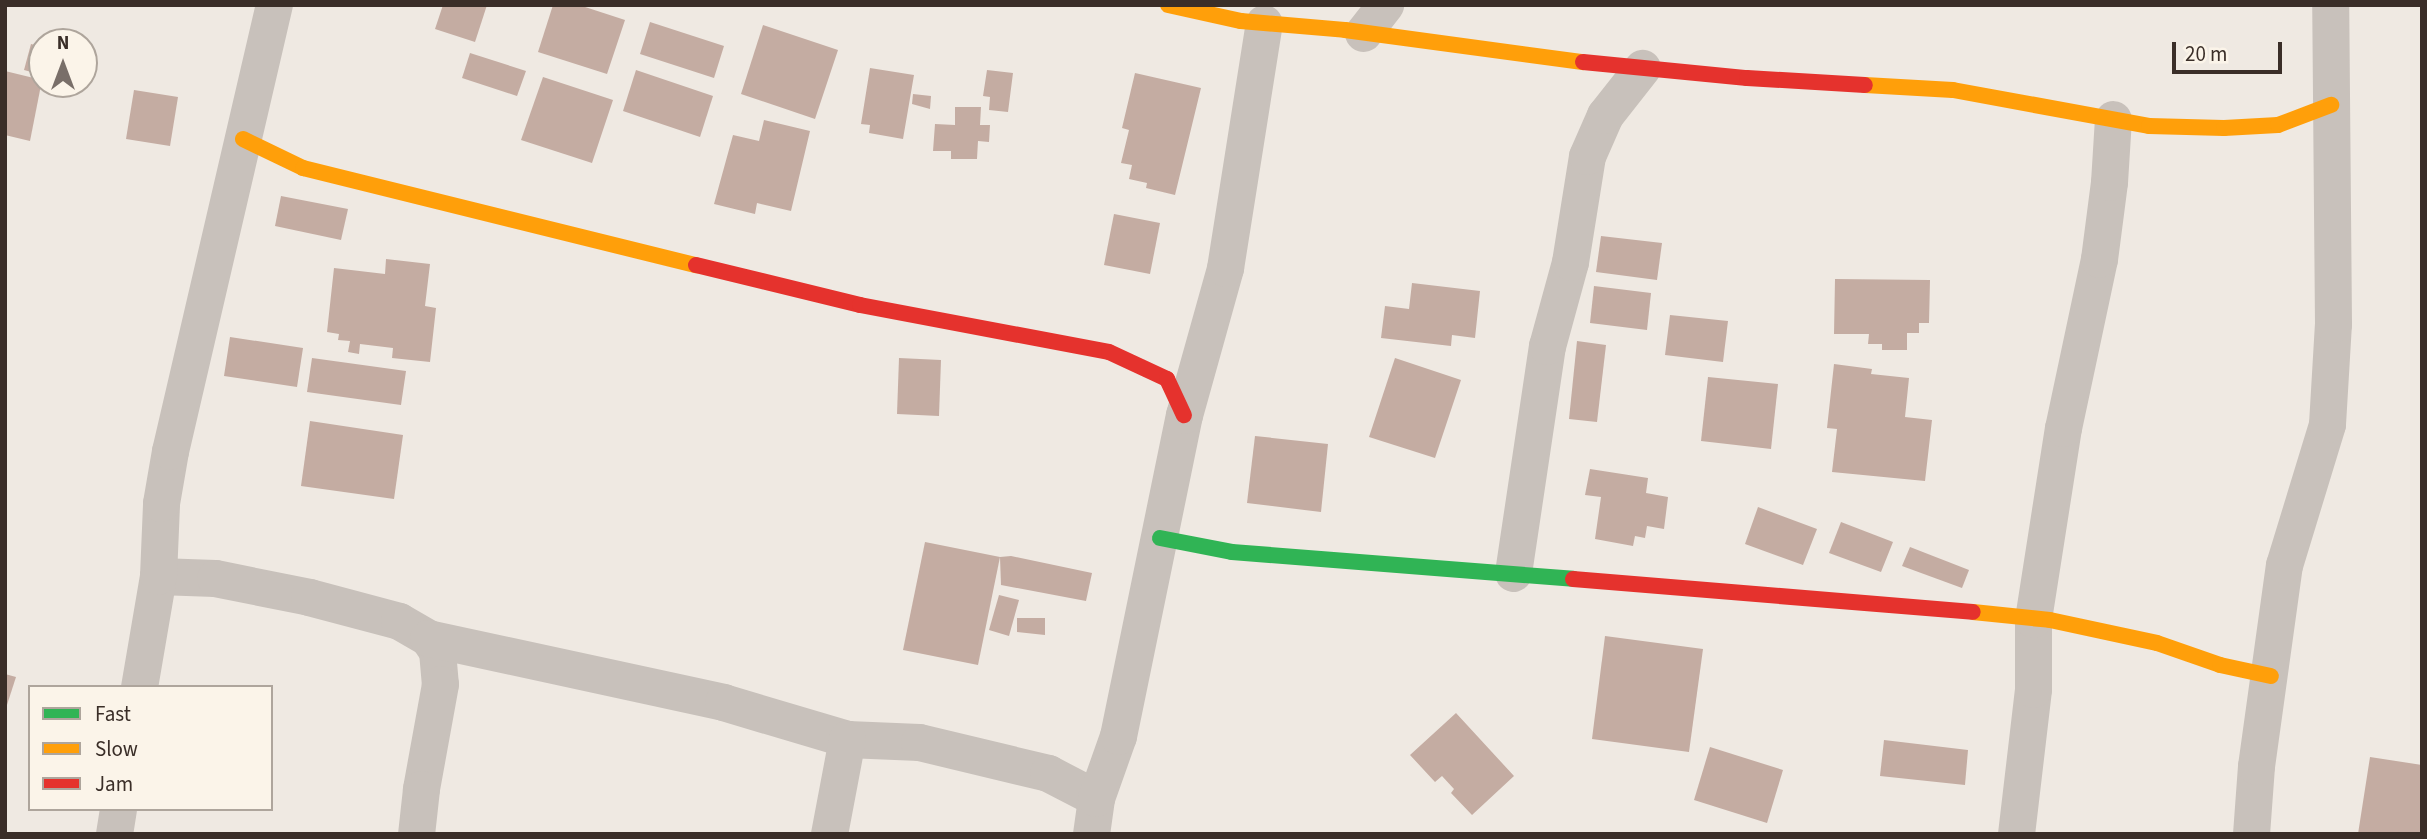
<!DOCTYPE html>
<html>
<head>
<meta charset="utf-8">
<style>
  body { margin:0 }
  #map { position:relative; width:2427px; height:839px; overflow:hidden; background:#efe9e2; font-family:"Source Sans 3",sans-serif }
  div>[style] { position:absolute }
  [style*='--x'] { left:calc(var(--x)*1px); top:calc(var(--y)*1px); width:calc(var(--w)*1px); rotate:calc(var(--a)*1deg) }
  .building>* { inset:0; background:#c4aca2 }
  .street>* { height:37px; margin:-18.5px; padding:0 18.5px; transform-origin:18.5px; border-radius:18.5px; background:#c8c1bb }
  .fast>* { height:16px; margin:-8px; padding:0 8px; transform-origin:8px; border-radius:8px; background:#30b455 }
  .slow>* { height:16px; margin:-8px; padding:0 8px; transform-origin:8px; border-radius:8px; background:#ff9f0a }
  .jam>* { height:16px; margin:-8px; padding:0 8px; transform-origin:8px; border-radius:8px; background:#e5322d }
  span { translate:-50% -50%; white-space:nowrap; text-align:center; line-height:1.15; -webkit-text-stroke:5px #fbf4e9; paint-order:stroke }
  .frame { position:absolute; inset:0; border:7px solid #3a2e28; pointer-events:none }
  .legend { position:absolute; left:28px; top:685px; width:245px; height:126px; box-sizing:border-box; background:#fbf4e9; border:2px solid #aea59c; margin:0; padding:9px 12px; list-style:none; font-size:21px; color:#3a2e28 }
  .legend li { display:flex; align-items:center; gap:14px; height:35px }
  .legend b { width:35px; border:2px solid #aea59c }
  .north { position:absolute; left:28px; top:28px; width:70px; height:70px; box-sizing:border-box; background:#fbf4e9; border:2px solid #aea59c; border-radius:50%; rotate:0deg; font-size:19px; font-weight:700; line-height:28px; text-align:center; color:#3a2e28 }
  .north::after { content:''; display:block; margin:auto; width:24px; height:32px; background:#796f69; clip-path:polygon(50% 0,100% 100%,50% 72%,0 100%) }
  .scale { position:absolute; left:2172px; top:42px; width:110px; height:32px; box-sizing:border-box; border:4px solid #3a2e28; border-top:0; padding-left:9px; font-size:21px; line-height:24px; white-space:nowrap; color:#3a2e28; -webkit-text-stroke:5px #fbf4e9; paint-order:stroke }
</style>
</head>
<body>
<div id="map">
  <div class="building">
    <i style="clip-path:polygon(443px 5px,487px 5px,475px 42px,435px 29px)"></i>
    <i style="clip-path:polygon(553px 5px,579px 5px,625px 20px,607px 74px,538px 52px)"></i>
    <i style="clip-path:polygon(650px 22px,724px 46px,714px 78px,640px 54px)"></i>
    <i style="clip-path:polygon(763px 25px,838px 50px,815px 119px,741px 94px)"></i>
    <i style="clip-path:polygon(31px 44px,42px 47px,42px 75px,24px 70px)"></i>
    <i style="clip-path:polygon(470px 53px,526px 71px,517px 96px,462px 78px)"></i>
    <i style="clip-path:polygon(870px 68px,914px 75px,903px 139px,869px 133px,870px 125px,861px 124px)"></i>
    <i style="clip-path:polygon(636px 70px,713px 96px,700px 137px,623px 111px)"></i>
    <i style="clip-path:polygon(987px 70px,1013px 73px,1008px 112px,989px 110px,990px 97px,983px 96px)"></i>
    <i style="clip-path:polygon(5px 71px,42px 80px,30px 141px,5px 135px)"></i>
    <i style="clip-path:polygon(1135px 73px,1201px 88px,1175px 195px,1146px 188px,1147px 183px,1129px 179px,1132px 165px,1121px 163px,1129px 130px,1122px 128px)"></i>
    <i style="clip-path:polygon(543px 77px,613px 100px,592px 163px,521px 140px)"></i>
    <i style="clip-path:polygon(134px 90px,178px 97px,170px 146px,126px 139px)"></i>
    <i style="clip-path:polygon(913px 94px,931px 96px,930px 109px,912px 104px)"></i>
    <i style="clip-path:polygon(955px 107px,981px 107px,980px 125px,990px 125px,989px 142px,978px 141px,977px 159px,951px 159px,951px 151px,933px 151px,935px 124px,955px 125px)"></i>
    <i style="clip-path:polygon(764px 120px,810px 131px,791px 211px,757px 203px,755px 214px,714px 204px,733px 135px,759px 141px)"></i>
    <i style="clip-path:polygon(281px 196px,348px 209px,341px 240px,275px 226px)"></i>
    <i style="clip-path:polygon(1114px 214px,1160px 223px,1150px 274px,1104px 265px)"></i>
    <i style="clip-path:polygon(1601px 236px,1662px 243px,1657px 280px,1596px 272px)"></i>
    <i style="clip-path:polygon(386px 259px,430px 264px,425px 306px,436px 308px,430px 362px,392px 358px,393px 348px,360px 344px,359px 354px,348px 352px,350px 341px,338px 340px,339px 334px,327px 332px,334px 268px,385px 274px)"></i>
    <i style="clip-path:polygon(1835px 279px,1930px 280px,1929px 323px,1919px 323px,1919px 333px,1907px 333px,1907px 350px,1882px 350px,1882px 344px,1868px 344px,1869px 334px,1834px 334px)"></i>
    <i style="clip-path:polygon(1412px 283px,1480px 291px,1475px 338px,1452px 335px,1451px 346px,1381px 338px,1385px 306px,1409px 309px)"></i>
    <i style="clip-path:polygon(1594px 286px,1651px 293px,1647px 330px,1590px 323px)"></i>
    <i style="clip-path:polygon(1670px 315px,1728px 321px,1723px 362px,1665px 355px)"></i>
    <i style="clip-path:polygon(230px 337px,303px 348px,297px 387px,224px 376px)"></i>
    <i style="clip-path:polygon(1577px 341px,1606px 345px,1597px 422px,1569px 419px)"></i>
    <i style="clip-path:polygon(312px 358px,406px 371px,401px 405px,307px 392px)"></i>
    <i style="clip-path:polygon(899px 358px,941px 360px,939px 416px,897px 414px)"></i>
    <i style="clip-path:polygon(1395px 358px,1461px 380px,1435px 458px,1369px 437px)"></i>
    <i style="clip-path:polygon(1834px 364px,1872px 369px,1871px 374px,1909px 378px,1905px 417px,1932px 420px,1925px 481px,1832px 472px,1837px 429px,1827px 428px)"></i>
    <i style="clip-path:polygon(1708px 377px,1778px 384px,1771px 449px,1701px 441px)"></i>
    <i style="clip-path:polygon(310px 421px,403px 435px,394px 499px,301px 486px)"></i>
    <i style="clip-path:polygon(1255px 436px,1328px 444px,1321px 512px,1247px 503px)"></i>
    <i style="clip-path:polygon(1590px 469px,1648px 478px,1646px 493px,1668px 497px,1664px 529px,1647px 526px,1645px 538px,1635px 536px,1633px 546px,1595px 539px,1601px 497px,1585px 495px)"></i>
    <i style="clip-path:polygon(1758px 507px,1817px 529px,1803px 565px,1745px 544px)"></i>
    <i style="clip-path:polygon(1841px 522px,1893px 542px,1881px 572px,1829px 553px)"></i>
    <i style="clip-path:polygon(925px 542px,1000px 557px,978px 665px,903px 650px)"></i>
    <i style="clip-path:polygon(1910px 547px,1969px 570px,1962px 588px,1902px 566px)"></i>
    <i style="clip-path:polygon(1011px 556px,1092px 573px,1086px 601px,1001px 585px,1000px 557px)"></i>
    <i style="clip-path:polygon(999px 595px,1019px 600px,1009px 636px,989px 630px)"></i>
    <i style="clip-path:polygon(1017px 618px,1045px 618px,1045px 635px,1017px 632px)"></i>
    <i style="clip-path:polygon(1605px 636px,1703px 649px,1689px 752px,1592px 739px)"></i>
    <i style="clip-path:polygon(5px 674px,16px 677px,6px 708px,5px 708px)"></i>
    <i style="clip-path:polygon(1456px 713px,1514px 776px,1472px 815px,1451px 793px,1454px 789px,1442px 776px,1435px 782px,1410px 755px)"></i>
    <i style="clip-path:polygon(1884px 740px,1968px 750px,1965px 785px,1880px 776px)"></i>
    <i style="clip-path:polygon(1710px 747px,1783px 770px,1767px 823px,1694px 800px)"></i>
    <i style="clip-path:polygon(2370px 757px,2422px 765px,2422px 834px,2358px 834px)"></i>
  </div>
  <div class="street">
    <i style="--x:1363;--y:33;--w:36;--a:-52"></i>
    <i style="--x:1513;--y:573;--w:230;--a:-81.5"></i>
    <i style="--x:1547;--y:346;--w:87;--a:-74.7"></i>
    <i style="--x:1570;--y:262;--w:107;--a:-80.9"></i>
    <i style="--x:1587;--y:156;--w:45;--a:-66.3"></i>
    <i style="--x:1605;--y:115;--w:60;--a:-51.8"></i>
    <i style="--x:158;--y:576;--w:57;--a:2"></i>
    <i style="--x:215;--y:578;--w:96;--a:11.4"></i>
    <i style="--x:309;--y:597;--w:93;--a:14.9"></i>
    <i style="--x:399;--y:621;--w:34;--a:30"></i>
    <i style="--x:428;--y:638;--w:16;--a:55"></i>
    <i style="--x:437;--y:651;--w:33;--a:85"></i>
    <i style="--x:440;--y:684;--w:107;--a:100.3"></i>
    <i style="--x:421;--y:789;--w:45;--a:96.3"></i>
    <i style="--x:428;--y:638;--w:302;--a:12.2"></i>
    <i style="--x:723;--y:702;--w:129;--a:16.6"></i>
    <i style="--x:847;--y:739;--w:72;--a:2.4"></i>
    <i style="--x:919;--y:742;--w:133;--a:13.5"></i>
    <i style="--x:1048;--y:773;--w:54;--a:27.5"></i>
    <i style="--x:139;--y:687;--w:113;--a:-80.3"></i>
    <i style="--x:158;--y:576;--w:73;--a:-87.6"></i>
    <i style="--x:161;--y:503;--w:53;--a:-80.2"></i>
    <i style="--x:170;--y:451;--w:458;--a:-76.9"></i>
    <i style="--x:114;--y:834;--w:25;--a:-81"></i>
    <i style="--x:829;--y:834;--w:97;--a:-79.3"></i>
    <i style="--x:1091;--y:834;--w:36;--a:-82"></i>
    <i style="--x:1096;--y:798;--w:66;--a:-70.5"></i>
    <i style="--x:1118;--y:736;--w:328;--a:-78.4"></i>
    <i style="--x:1184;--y:415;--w:153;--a:-74.4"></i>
    <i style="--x:1225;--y:268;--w:248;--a:-81"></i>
    <i style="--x:2016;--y:834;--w:146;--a:-83.3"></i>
    <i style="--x:2033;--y:689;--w:70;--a:-90"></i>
    <i style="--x:2033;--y:619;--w:193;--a:-81.1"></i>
    <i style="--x:2063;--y:428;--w:173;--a:-78"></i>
    <i style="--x:2099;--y:259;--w:78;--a:-82.6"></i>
    <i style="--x:2109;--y:182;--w:63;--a:-86.4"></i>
    <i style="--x:2251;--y:834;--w:68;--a:-85.8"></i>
    <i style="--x:2256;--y:766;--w:203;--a:-82.1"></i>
    <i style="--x:2284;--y:565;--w:147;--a:-73"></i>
    <i style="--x:2327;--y:424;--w:100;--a:-86.6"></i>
    <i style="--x:2333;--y:324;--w:319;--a:-90.5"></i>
  </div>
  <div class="fast">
    <i style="--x:1160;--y:538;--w:73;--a:11"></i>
    <i style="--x:1232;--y:552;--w:342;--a:4.5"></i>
  </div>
  <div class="slow">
    <i style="--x:1168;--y:5;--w:75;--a:12.4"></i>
    <i style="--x:1241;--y:21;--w:104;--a:4.9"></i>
    <i style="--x:1345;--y:30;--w:240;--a:7.7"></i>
    <i style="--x:1865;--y:85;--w:88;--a:3.3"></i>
    <i style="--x:1953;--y:90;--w:199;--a:10.4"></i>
    <i style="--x:2149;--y:126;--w:75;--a:1.5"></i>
    <i style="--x:2224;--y:128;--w:54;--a:-3.2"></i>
    <i style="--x:2278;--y:125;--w:57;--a:-20.7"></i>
    <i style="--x:243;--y:139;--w:67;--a:25.8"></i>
    <i style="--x:303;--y:168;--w:405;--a:13.9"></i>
    <i style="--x:1973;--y:612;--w:77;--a:5.9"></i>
    <i style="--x:2050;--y:620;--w:109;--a:12.1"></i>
    <i style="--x:2157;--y:643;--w:67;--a:19.2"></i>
    <i style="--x:2220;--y:665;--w:52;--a:12.2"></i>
  </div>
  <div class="jam">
    <i style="--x:1583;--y:62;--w:165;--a:5.6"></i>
    <i style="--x:1747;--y:78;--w:118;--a:3.4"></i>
    <i style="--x:696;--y:265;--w:169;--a:13.7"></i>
    <i style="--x:860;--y:305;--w:253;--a:10.7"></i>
    <i style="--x:1109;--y:352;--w:64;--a:25"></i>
    <i style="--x:1167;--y:379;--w:40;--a:65"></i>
    <i style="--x:1573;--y:579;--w:401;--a:4.7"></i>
  </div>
  <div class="frame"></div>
  <ul class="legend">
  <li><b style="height:9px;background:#30b455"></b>Fast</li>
  <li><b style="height:9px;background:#ff9f0a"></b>Slow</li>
  <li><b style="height:9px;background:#e5322d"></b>Jam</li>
  </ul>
  <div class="north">N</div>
  <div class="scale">20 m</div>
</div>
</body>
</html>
